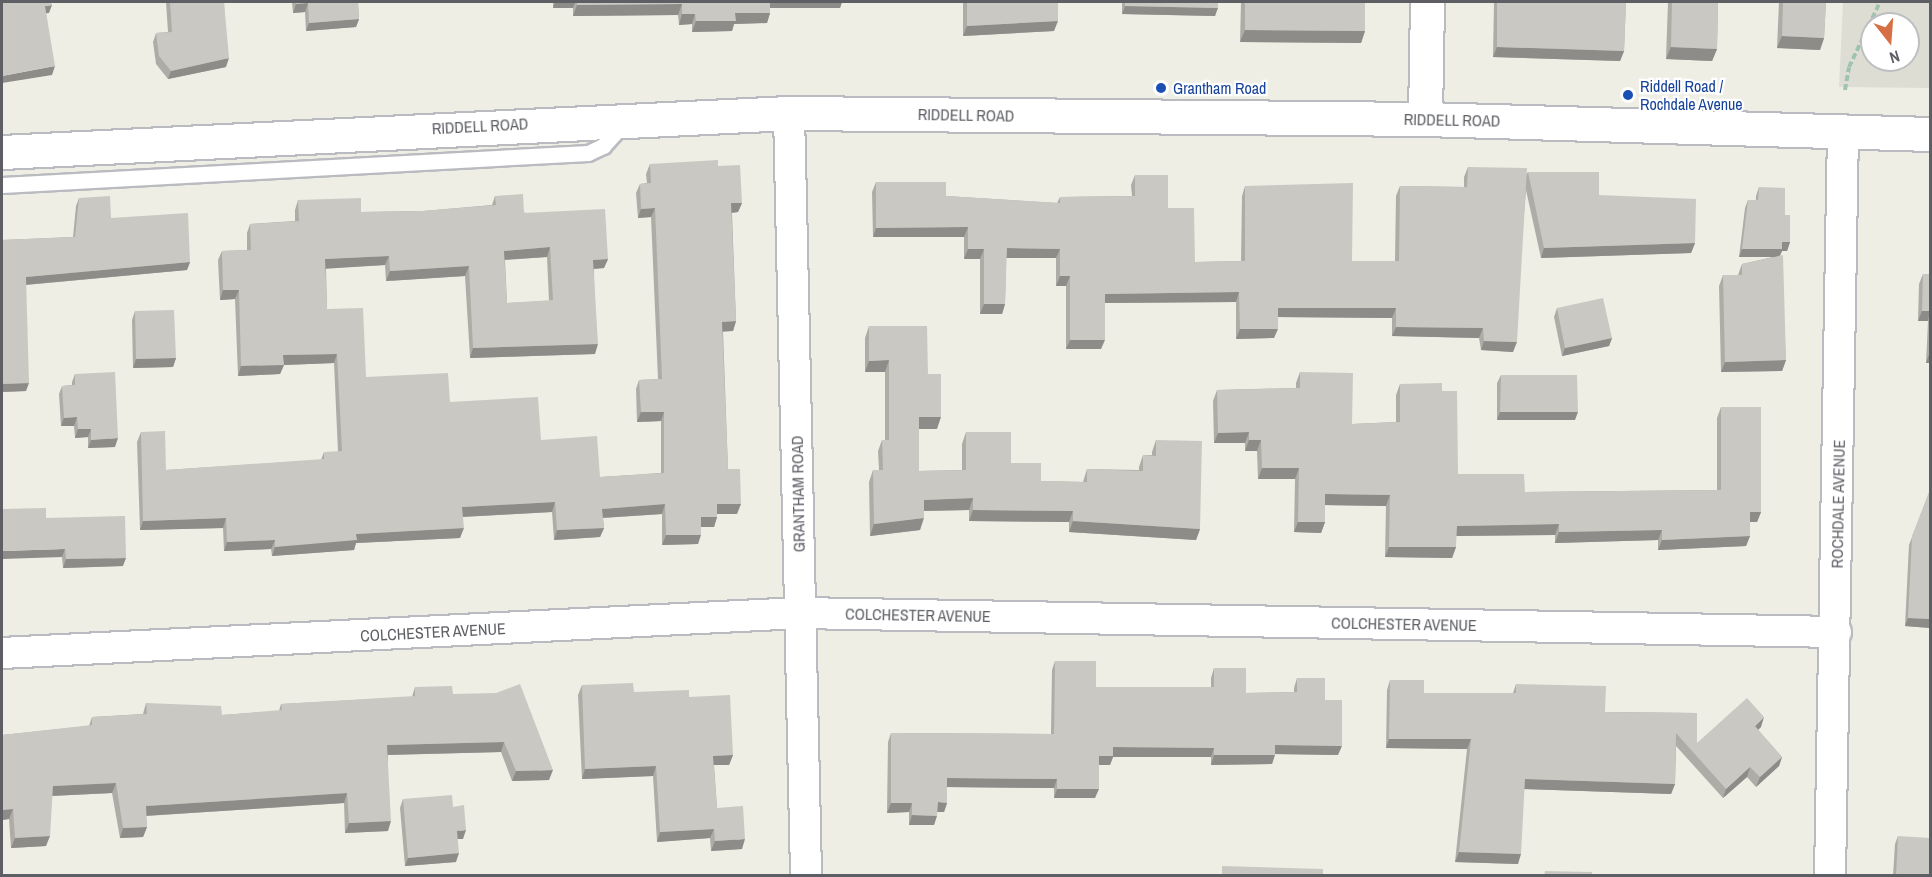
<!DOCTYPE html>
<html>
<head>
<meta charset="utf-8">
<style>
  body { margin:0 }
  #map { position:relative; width:1932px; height:877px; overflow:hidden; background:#eeeee5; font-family:"Archivo Narrow",sans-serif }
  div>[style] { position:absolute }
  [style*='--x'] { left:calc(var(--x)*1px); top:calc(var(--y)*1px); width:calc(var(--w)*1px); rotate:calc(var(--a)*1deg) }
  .education>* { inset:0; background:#ddddd4 }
  .path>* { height:4px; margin-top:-2px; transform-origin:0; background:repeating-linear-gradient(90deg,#9fc2b1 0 6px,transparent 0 9px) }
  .roads { filter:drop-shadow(2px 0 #babbc0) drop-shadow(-2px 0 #babbc0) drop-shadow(0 2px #babbc0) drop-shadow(0 -2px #babbc0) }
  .service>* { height:15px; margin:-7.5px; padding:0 7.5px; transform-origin:7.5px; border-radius:7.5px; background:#fff }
  .minor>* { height:30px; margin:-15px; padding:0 15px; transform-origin:15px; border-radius:15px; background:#fff }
  .tertiary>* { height:33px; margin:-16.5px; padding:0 16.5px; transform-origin:16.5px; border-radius:16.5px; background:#fff }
  .secondary>* { height:33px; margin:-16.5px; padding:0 16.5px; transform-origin:16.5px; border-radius:16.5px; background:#fff }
  .wall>* { inset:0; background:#adaca7 }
  .shaded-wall>* { inset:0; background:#8d8c88 }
  .building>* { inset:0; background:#c9c8c2 }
  .dots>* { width:16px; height:16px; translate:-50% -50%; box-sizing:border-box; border:3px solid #fff; border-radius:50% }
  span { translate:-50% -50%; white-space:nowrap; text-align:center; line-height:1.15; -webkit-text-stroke:4.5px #fff; paint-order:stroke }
  .transit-label { font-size:16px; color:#164399 }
  .left { translate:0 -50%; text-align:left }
  .street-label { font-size:16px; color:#5d5f64 }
  .frame { position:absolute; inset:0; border:3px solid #5d5f64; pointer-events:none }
  .north { position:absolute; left:1860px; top:12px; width:60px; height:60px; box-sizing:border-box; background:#fff; border:2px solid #bebfc1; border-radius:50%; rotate:163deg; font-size:16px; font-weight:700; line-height:24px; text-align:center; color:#5d5f64 }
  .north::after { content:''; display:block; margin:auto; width:21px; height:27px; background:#d57044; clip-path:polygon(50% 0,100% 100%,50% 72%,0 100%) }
</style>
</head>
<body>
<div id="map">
  <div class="education">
    <i style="clip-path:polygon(evenodd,1843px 2px,1930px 2px,1930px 88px,1839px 87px,1843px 2px,1872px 24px,1908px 24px,1908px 60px,1872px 60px,1872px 24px)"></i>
  </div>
  <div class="path">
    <i style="--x:1845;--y:90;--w:23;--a:-80"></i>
    <i style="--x:1849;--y:67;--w:72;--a:-64.5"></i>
  </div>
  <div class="roads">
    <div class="service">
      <i style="--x:2;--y:185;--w:587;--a:-3.13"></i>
      <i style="--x:588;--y:153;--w:17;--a:-25"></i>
      <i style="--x:603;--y:146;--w:31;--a:-48"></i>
    </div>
    <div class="minor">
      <i style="--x:789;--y:113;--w:763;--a:88.72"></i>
      <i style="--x:2;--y:653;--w:799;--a:-2.87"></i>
      <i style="--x:800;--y:613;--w:1036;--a:1.05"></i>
      <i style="--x:1830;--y:876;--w:744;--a:-89"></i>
    </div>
    <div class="tertiary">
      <i style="--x:2;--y:152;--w:788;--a:-2.84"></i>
      <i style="--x:789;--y:113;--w:636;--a:0.54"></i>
    </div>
    <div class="secondary">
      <i style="--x:1427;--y:2;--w:117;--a:91"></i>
      <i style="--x:1425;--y:119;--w:505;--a:1.7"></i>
    </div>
  </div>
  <div class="wall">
    <i style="clip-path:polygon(166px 2px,224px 2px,226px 67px,168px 79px,156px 64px,153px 42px,156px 33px,168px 32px)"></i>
    <i style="clip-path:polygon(292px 2px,358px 2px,359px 19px,356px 27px,306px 31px,305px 12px,293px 13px)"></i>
    <i style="clip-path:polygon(553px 2px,842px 2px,840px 8px,770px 8px,770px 13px,767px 23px,734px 24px,732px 31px,692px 32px,692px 24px,679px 25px,678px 15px,573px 16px,573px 8px,553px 8px)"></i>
    <i style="clip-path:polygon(963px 2px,1058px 2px,1054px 31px,963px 36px)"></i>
    <i style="clip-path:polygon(1122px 2px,1218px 2px,1215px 16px,1122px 14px)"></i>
    <i style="clip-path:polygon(1241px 2px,1365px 2px,1365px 31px,1361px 43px,1240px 42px)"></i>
    <i style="clip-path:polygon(1494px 2px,1626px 2px,1624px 51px,1620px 61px,1493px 57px)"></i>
    <i style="clip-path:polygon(1668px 2px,1718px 2px,1717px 49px,1712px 61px,1666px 59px)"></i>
    <i style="clip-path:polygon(1779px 2px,1826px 2px,1824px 38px,1820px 50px,1777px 48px)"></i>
    <i style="clip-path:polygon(evenodd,650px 164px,718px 166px,742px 203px,738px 212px,732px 213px,736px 321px,733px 331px,723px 331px,728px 469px,737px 514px,717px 514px,717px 517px,714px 527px,701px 527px,698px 544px,662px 545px,662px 514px,603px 518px,604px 528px,600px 537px,554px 540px,552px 512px,463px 517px,460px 538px,356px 543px,354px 550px,272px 556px,271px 549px,224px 551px,223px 528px,140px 530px,137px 442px,141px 432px,166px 470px,321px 460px,324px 452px,338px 452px,334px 363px,284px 365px,280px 374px,238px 376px,235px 299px,220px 300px,218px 260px,222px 251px,247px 250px,247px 233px,250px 224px,295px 221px,295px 210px,298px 200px,361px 212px,423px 211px,492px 205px,495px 196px,608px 259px,604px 268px,594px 269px,595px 354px,470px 358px,465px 276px,386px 281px,385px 265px,326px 268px,327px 309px,366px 377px,450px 402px,541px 440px,600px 477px,661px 473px,661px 421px,637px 422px,636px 389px,639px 380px,658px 379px,651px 217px,638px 218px,636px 193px,640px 184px,647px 183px,646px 174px,650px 164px,547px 257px,549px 301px,507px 303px,505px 260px,547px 257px)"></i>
    <i style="clip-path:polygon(1468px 167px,1526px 175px,1528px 172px,1599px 195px,1695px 243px,1691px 253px,1541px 258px,1526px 190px,1513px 352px,1481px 350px,1479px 338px,1392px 336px,1392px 318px,1278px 317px,1274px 338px,1236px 339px,1236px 302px,1105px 303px,1101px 349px,1066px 349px,1066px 286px,1056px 286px,1056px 258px,1006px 258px,1005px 304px,1002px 314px,980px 314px,980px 259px,964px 259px,964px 237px,873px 237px,872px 192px,876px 182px,946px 196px,1057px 203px,1060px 197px,1132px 196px,1131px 185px,1135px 175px,1168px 208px,1195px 262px,1241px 261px,1242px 196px,1245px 186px,1352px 261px,1395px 261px,1396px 196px,1400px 186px,1464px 187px,1464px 177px)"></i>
    <i style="clip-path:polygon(1759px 187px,1785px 215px,1790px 242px,1787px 251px,1782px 251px,1780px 256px,1786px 360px,1782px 371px,1721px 372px,1719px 286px,1723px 275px,1738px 275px,1742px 264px,1773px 257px,1739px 257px,1745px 208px,1748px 200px,1756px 200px,1756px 196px)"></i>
    <i style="clip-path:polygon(79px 198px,111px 218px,190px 262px,187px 270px,26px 285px,26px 391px,2px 392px,2px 240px,73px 237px,76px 206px)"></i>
    <i style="clip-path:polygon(1923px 274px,1930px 274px,1930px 363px,1926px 363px,1928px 321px,1918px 321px,1919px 284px)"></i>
    <i style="clip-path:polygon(1557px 308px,1612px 338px,1609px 346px,1562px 356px,1554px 317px)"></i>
    <i style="clip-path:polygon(135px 311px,176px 358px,173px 367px,133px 368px,132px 320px)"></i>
    <i style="clip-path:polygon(869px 326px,928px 374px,937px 429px,919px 429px,919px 471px,962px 470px,962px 444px,966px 432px,1011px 463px,1041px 481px,1083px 482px,1087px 469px,1139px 470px,1139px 467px,1143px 455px,1152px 455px,1152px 452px,1156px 440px,1200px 529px,1196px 540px,1069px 532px,1069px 522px,969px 521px,969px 510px,924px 511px,920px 530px,870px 536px,869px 482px,873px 470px,879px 470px,878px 451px,882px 440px,885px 440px,885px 372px,865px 372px,865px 338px)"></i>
    <i style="clip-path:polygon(1300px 372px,1352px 424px,1396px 422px,1396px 395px,1400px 384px,1442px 391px,1458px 474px,1525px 492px,1717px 490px,1717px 418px,1721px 407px,1761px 512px,1757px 522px,1750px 522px,1750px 536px,1746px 546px,1658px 550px,1658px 540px,1555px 543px,1555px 535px,1456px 536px,1456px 547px,1452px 558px,1385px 557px,1386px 506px,1325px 505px,1325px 522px,1321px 533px,1294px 532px,1295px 479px,1258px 479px,1257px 451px,1245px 451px,1245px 443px,1214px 443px,1213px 401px,1217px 390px,1296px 388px,1296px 383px)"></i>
    <i style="clip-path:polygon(75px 374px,115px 447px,88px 448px,88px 437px,75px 438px,74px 426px,61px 426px,59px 394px,62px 386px,72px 385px,72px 382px)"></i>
    <i style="clip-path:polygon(1501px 375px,1575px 420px,1497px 420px,1497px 383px)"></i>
    <i style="clip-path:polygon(1930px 490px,1930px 628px,1905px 626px,1909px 545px)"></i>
    <i style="clip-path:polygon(46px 518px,123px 566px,63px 568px,62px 557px)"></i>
    <i style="clip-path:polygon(1055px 661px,1096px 687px,1211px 687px,1211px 678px,1214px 668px,1246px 693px,1294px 692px,1294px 688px,1297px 678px,1325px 700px,1338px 755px,1275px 754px,1272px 764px,1211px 765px,1211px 757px,1113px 757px,1110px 765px,1099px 765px,1095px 798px,1054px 798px,1054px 788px,947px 787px,947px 803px,944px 812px,937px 812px,934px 825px,909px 825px,909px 812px,887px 813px,888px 742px,891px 733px,1051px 734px,1052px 670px)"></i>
    <i style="clip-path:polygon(1390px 680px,1424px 693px,1513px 693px,1516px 684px,1605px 712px,1697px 713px,1697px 743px,1761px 727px,1758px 730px,1782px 757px,1779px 766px,1756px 787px,1747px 777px,1723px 798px,1676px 746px,1675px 784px,1671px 794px,1524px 789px,1518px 864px,1455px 862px,1467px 749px,1386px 748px,1387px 690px)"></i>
    <i style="clip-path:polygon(582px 685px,634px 692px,689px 697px,733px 755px,729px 765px,714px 765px,717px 808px,742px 849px,711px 851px,710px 838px,657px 842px,653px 776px,582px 779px,578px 695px)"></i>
    <i style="clip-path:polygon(415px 687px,453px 694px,549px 780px,512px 781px,501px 752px,388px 755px,388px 831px,345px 833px,344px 803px,146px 816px,147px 827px,143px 837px,120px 838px,112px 793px,52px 796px,46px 846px,11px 848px,9px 819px,2px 820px,2px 735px,89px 726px,92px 717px,143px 714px,146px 703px,222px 715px,279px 711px,281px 704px,412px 697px)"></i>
    <i style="clip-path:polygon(403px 799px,453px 807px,463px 839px,457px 839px,456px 862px,405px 866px,400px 808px)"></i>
    <i style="clip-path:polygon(1898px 836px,1930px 876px,1893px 876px,1895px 844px)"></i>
  </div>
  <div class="shaded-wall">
    <i style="clip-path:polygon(555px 2px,575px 2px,573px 8px,553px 8px)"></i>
    <i style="clip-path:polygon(769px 2px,842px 2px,840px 8px,766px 8px)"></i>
    <i style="clip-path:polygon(308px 3px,305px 12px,293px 13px,296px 4px)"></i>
    <i style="clip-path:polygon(682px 4px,678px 15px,573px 16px,577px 5px)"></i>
    <i style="clip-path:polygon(52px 5px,49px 13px,42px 14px,45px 6px)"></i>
    <i style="clip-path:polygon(1125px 6px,1218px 8px,1215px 16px,1122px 14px)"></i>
    <i style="clip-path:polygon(735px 13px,770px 13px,767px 23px,734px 24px,732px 31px,692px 32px,696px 21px)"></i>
    <i style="clip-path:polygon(682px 14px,695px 14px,692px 24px,679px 25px)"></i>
    <i style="clip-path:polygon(359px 19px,356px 27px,306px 31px,309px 23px)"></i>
    <i style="clip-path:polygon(1058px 21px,1054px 31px,963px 36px,967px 26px)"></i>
    <i style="clip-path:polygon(1245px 30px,1365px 31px,1361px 43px,1240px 42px)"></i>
    <i style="clip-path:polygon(1782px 36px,1824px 38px,1820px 50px,1777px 48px)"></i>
    <i style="clip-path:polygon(1497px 47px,1624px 51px,1620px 61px,1493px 57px)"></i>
    <i style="clip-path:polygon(1671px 47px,1717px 49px,1712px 61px,1666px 59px)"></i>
    <i style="clip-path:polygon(229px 58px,226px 67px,168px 79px,171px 71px)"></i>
    <i style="clip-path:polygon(55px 66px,52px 75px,2px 83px,2px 76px)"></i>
    <i style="clip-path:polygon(731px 203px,742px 203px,738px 212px,728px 213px)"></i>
    <i style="clip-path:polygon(655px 208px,651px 217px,638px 218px,641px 209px)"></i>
    <i style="clip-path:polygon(968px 227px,964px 237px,873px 237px,876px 228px)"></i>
    <i style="clip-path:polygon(1782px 242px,1790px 242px,1787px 251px,1782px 251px,1779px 257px,1739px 257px,1742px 249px)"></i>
    <i style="clip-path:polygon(1695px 243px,1691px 253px,1541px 258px,1544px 248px)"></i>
    <i style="clip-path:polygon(550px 247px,547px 257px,500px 260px,504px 251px)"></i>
    <i style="clip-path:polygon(1007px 248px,1060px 249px,1056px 258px,1003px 258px)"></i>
    <i style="clip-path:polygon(968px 249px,984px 249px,980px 259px,964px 259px)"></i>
    <i style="clip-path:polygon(389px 256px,385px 265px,322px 269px,325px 259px)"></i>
    <i style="clip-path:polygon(608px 259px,604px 268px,590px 269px,593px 260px)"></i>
    <i style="clip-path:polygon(190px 262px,187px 270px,23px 285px,26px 277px)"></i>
    <i style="clip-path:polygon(469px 266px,465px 276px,386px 281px,390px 271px)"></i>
    <i style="clip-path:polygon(1060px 276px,1070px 276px,1066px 286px,1056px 286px)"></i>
    <i style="clip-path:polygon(223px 290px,239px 290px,235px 299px,220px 300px)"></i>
    <i style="clip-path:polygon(1239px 292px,1236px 302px,1102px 303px,1105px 294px)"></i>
    <i style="clip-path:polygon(984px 304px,1005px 304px,1002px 314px,980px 314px)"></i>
    <i style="clip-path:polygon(1278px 308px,1396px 308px,1392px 318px,1274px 317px)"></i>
    <i style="clip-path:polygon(1922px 311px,1930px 311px,1928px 321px,1918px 321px)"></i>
    <i style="clip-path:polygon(736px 321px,733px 331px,719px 332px,722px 322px)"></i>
    <i style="clip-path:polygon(1396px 327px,1483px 328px,1479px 338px,1392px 336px)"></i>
    <i style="clip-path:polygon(1240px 329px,1278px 329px,1274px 338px,1236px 339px)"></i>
    <i style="clip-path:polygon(1612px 338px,1609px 346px,1562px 356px,1565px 348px)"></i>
    <i style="clip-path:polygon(1070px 340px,1105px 340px,1101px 349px,1066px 349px)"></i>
    <i style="clip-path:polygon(1484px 341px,1517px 342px,1513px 352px,1481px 350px)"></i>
    <i style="clip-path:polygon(598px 344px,595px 354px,470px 358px,473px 348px)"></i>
    <i style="clip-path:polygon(1930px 352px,1930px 363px,1926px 363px)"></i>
    <i style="clip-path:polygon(337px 354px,334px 363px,284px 365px,280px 374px,238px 376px,241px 366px,283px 355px)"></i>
    <i style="clip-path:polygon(176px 358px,173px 367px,133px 368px,136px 359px)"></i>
    <i style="clip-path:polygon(889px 360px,885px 372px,865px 372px,869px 361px)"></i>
    <i style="clip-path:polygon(1786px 360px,1782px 371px,1721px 372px,1725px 362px)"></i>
    <i style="clip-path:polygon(29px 383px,26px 391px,2px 392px,2px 384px)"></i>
    <i style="clip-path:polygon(641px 412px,664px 412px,661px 421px,637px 422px)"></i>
    <i style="clip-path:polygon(1500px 412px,1578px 412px,1575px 420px,1497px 420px)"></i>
    <i style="clip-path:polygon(77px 417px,74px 426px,61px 426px,64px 418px)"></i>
    <i style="clip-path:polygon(919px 417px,941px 417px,937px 429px,914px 429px)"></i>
    <i style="clip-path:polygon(78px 429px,91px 429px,88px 437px,75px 438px)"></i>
    <i style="clip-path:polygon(1249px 432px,1245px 443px,1214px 443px,1218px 433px)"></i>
    <i style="clip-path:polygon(118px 438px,115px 447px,88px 448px,91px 440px)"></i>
    <i style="clip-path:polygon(1249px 440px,1261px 440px,1257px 451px,1245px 451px)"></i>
    <i style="clip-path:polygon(1262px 468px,1299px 468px,1295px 479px,1258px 479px)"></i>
    <i style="clip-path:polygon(1325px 494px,1390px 495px,1386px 506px,1321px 505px)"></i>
    <i style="clip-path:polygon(973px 498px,969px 510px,920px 511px,924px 500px)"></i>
    <i style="clip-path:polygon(555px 502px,552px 512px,459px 517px,462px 507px)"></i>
    <i style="clip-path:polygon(665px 504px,662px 514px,599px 518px,602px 509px)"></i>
    <i style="clip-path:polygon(717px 504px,741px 504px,737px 514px,713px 514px)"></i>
    <i style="clip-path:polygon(973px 510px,1073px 511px,1069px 522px,969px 521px)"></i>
    <i style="clip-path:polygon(1750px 512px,1761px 512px,1757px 522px,1746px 522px)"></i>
    <i style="clip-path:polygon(701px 517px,717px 517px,714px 527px,698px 527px)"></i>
    <i style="clip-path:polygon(226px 518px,223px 528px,140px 530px,143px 521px)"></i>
    <i style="clip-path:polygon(924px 518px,920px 530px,870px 536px,874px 524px)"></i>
    <i style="clip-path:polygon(1073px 521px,1200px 529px,1196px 540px,1069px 532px)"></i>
    <i style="clip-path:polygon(1298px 522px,1325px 522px,1321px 533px,1294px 532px)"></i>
    <i style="clip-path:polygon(1559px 524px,1555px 535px,1453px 536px,1457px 526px)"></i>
    <i style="clip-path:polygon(464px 528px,460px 538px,356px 543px,354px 550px,272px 556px,275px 547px,356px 534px)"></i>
    <i style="clip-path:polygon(604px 528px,600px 537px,554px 540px,557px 530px)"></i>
    <i style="clip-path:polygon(1662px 530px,1658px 540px,1555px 543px,1559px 532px)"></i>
    <i style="clip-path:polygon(666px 535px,701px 535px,698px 544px,662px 545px)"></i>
    <i style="clip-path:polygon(1750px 536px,1746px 546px,1658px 550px,1662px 540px)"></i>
    <i style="clip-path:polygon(275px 540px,271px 549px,224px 551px,227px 542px)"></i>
    <i style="clip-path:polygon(1389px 547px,1456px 547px,1452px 558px,1385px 557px)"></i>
    <i style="clip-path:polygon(65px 549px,62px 557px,2px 559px,2px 551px)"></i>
    <i style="clip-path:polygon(126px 558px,123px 566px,63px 568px,66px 559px)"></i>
    <i style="clip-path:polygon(1908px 618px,1930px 619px,1930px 628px,1905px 626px)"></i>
    <i style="clip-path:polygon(1764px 717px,1761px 727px,1751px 736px,1755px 726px)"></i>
    <i style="clip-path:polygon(1389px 739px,1471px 739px,1467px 749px,1386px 748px)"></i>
    <i style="clip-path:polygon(504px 742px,501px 752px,383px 755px,387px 745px)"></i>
    <i style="clip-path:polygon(1275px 745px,1342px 746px,1338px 755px,1272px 754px)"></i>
    <i style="clip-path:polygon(1113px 747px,1214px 748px,1211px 757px,1113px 757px,1110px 765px,1095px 765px,1099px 756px)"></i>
    <i style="clip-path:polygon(733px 755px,729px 765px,710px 765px,713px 756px)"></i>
    <i style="clip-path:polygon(1214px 755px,1275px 755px,1272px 764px,1211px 765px)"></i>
    <i style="clip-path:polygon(1782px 757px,1779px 766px,1756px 787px,1760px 777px)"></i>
    <i style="clip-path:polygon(656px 766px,653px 776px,582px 779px,585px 769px)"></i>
    <i style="clip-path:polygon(1750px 767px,1747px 777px,1723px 798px,1726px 789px)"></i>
    <i style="clip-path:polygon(553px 770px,549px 780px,512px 781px,516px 771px)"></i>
    <i style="clip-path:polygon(947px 778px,1057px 779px,1054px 788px,944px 787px)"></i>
    <i style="clip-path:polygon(1525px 779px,1675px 784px,1671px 794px,1521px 789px)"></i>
    <i style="clip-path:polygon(116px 783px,112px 793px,49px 796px,53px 786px)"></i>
    <i style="clip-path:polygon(1057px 789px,1099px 789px,1095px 798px,1054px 798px)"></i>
    <i style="clip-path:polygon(347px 793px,344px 803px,142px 816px,146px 806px)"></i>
    <i style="clip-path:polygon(938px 802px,947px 803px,944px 812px,934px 812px)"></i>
    <i style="clip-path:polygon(891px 803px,912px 803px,909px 812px,887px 813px)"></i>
    <i style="clip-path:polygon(13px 809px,9px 819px,2px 820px,2px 810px)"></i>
    <i style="clip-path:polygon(912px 815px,937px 816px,934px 825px,909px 825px)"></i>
    <i style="clip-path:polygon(391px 821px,388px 831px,345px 833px,349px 823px)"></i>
    <i style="clip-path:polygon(147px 827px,143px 837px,120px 838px,123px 828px)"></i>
    <i style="clip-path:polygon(714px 829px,710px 838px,657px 842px,660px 832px)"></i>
    <i style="clip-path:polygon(466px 830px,463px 839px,454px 839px,457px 831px)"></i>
    <i style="clip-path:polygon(50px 836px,46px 846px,11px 848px,15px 838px)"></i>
    <i style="clip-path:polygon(745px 839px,742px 849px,711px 851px,715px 841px)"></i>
    <i style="clip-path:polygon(1459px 852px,1521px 854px,1518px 864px,1455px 862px)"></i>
    <i style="clip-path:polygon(459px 853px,456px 862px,405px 866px,408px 858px)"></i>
  </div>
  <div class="building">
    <i style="clip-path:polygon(2px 2px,51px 2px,52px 5px,45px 6px,55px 66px,2px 76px)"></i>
    <i style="clip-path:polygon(170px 2px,224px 2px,229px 58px,171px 71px,159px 56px,156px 33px,172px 32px)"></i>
    <i style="clip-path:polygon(296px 2px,358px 2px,359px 19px,309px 23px,308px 3px,296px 4px)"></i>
    <i style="clip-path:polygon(577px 2px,770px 2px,770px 13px,735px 13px,736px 21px,696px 21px,695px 14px,682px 14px,682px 4px,577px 5px)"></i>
    <i style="clip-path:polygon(967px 2px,1058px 2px,1058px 21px,967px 26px)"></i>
    <i style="clip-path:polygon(1125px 2px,1218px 2px,1218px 8px,1125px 6px)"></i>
    <i style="clip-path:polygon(1245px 2px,1365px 2px,1365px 31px,1245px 30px)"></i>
    <i style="clip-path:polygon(1497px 2px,1626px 2px,1624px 51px,1497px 47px)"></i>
    <i style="clip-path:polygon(1672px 2px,1718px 2px,1717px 49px,1671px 47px)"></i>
    <i style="clip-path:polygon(1783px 2px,1826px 2px,1824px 38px,1782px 36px)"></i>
    <i style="clip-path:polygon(evenodd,718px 160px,718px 166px,740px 165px,742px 203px,731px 203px,736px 321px,722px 322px,728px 469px,740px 469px,741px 504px,717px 504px,717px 517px,701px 517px,701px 535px,666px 535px,665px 504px,602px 509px,604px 528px,557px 530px,555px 502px,462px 507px,464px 528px,356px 534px,357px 540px,275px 547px,275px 540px,227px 542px,226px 518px,143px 521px,141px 432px,165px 431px,166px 470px,324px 459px,324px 452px,342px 451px,337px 354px,283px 355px,284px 365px,241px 366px,239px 290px,223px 290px,222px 251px,251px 250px,250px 224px,299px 221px,298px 200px,361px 198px,361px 212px,423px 211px,496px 205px,495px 196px,523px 194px,524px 213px,605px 209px,608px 259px,593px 260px,598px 344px,473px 348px,469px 266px,390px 271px,389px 256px,325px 259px,327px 309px,363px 308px,366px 377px,448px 373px,450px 402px,538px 397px,541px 440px,597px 436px,600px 477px,664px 473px,664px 412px,641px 412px,639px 380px,662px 379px,655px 208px,641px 209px,640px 184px,651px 183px,650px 164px,718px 160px,550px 247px,553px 300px,507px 303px,504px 251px,550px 247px)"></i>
    <i style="clip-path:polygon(1468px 167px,1527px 168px,1517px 342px,1484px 341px,1483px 328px,1396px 327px,1396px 308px,1278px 308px,1278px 329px,1240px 329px,1239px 292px,1105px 294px,1105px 340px,1070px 340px,1070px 276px,1060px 276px,1060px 249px,1007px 248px,1005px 304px,984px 304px,984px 249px,968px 249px,968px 227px,876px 228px,876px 182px,946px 182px,946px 196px,1060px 203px,1060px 197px,1135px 196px,1135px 175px,1168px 175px,1168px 208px,1194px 208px,1195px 262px,1245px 261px,1245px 186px,1353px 183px,1352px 261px,1399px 261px,1400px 186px,1467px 187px)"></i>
    <i style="clip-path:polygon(1528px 172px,1599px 172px,1599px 195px,1696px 199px,1695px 243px,1544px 248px)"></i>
    <i style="clip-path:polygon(1759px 187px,1785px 188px,1785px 215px,1790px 215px,1790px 242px,1782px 242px,1782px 249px,1742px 249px,1748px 200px,1758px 200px)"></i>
    <i style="clip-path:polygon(110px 196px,111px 218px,188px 213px,190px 262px,26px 277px,29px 383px,2px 384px,2px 240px,75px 237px,79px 198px)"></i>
    <i style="clip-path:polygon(1783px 255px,1786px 360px,1725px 362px,1723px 275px,1742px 275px,1742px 264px)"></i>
    <i style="clip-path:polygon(1923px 274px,1930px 274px,1930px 311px,1922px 311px)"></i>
    <i style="clip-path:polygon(1603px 298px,1612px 338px,1565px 348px,1557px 308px)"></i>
    <i style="clip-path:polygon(174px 310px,176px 358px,136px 359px,135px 311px)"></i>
    <i style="clip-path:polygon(869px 326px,927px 326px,928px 374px,941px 374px,941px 417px,919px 417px,919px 471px,966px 470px,966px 432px,1011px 432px,1011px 463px,1041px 463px,1041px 481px,1087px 482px,1087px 469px,1143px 471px,1143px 455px,1156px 456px,1156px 440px,1202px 441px,1200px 529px,1073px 521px,1073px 511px,973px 510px,973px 498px,924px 500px,924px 518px,874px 524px,873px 470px,883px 470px,882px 440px,889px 440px,889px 360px,869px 361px)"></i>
    <i style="clip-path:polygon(115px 372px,118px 438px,91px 440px,91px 429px,78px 429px,77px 417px,64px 418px,62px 386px,75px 385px,75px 374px)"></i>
    <i style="clip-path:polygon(1300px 372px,1353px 373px,1352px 424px,1400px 422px,1400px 384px,1442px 383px,1442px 391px,1457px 391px,1458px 474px,1524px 474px,1525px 492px,1721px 490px,1721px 407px,1761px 407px,1761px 512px,1750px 512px,1750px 536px,1662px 540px,1662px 530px,1559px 532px,1559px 524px,1457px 526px,1456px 547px,1389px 547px,1390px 495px,1325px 494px,1325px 522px,1298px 522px,1299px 468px,1262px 468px,1261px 440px,1249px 440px,1249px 432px,1218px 433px,1217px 390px,1300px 388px)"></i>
    <i style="clip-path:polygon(1501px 375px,1577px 375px,1578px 412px,1500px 412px)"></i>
    <i style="clip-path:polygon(1930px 490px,1930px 619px,1908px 618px,1912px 536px)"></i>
    <i style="clip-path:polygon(46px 508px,46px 518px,125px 516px,126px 558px,66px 559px,65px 549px,2px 551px,2px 509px)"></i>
    <i style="clip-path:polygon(1055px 661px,1096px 661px,1096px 687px,1214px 687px,1214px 668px,1246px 668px,1246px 693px,1297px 692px,1297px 678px,1325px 678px,1325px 700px,1342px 700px,1342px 746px,1275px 745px,1275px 755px,1214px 755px,1214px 748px,1113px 747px,1113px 756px,1099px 756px,1099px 789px,1057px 789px,1057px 779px,947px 778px,947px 803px,938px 802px,937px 816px,912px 815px,912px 803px,891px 803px,891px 733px,1054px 734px)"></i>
    <i style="clip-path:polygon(1390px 680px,1424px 680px,1424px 693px,1516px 693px,1516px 684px,1606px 686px,1605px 712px,1697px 713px,1697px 743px,1747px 698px,1764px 717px,1755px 726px,1782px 757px,1760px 777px,1750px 767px,1726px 789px,1676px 733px,1675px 784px,1525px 779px,1521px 854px,1459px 852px,1471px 739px,1389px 739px)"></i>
    <i style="clip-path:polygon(633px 683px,634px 692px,689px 690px,689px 697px,730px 695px,733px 755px,713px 756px,717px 808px,743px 806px,745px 839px,715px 841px,714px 829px,660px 832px,656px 766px,585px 769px,582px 685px)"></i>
    <i style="clip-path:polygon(520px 684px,553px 770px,516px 771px,504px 742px,387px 745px,391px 821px,349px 823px,347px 793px,146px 806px,147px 827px,123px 828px,116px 783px,53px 786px,50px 836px,15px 838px,13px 809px,2px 810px,2px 735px,92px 725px,92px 717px,147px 714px,146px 703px,221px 706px,222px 715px,282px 710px,281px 704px,415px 696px,415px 687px,452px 686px,453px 694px,496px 693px)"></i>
    <i style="clip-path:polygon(452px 795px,453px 807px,464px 805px,466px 830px,457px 831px,459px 853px,408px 858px,403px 799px)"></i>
    <i style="clip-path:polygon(1898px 836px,1930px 838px,1930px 876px,1896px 876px)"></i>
    <i style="clip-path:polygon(1222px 866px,1323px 869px,1323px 876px,1222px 876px)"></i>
    <i style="clip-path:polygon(1545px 871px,1592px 872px,1592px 876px,1544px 876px)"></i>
  </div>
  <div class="dots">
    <i style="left:1161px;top:88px;background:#1a4fb4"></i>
    <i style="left:1628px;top:95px;background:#1a4fb4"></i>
  </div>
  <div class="transit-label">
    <span class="left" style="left:1640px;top:95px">Riddell Road /<br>Rochdale Avenue</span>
    <span class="left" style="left:1173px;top:88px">Grantham Road</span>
  </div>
  <div class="street-label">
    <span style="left:966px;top:115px;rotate:1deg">RIDDELL ROAD</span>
    <span style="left:1452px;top:120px;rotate:1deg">RIDDELL ROAD</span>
    <span style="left:480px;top:126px;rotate:-3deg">RIDDELL ROAD</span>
    <span style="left:798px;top:494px;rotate:-91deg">GRANTHAM ROAD</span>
    <span style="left:1838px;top:504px;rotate:-89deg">ROCHDALE AVENUE</span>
    <span style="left:918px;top:615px;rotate:1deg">COLCHESTER AVENUE</span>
    <span style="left:1404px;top:624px;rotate:1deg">COLCHESTER AVENUE</span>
    <span style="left:433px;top:632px;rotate:-3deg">COLCHESTER AVENUE</span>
  </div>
  <div class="frame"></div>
  <div class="north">N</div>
</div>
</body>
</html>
